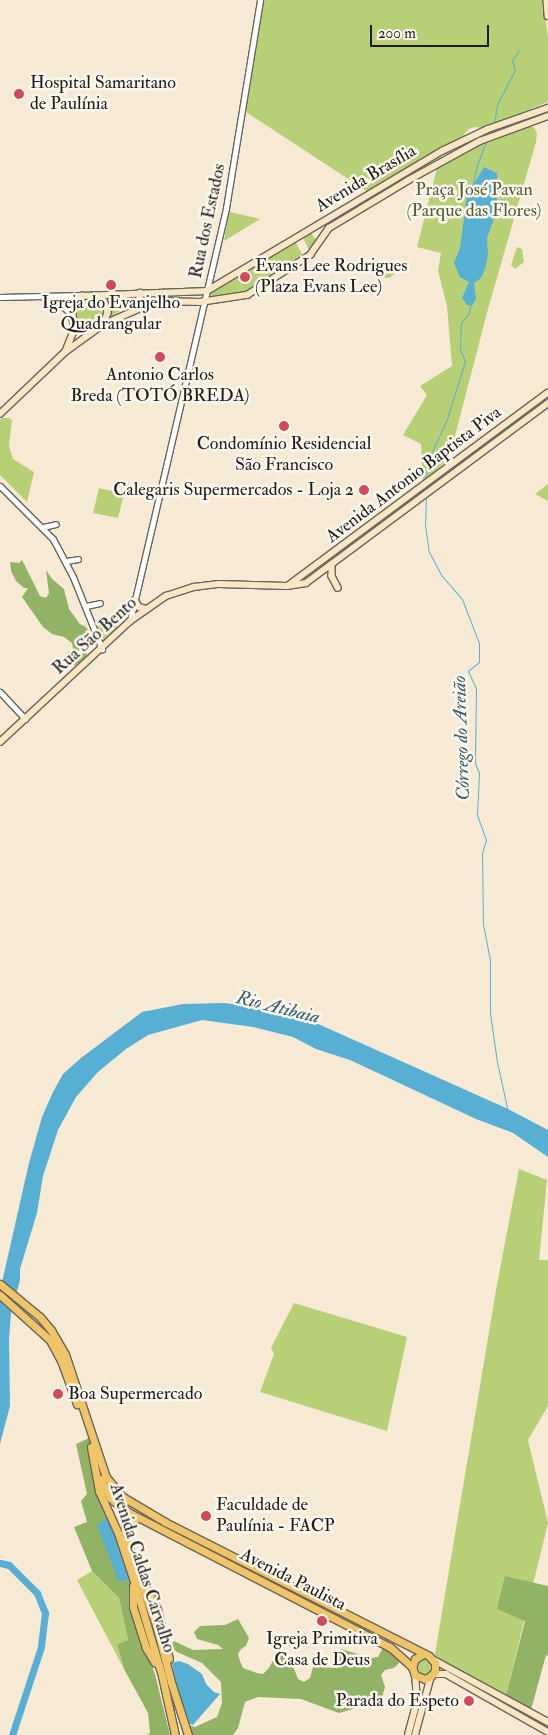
<!DOCTYPE html>
<html>
<head>
<meta charset="utf-8">
<style>
  body { margin:0 }
  #map { position:relative; width:548px; height:1735px; overflow:hidden; background:#f6ead5; font-family:"IM FELL Double Pica",serif }
  div>[style] { position:absolute }
  [style*='--x'] { left:calc(var(--x)*1px); top:calc(var(--y)*1px); width:calc(var(--w)*1px); rotate:calc(var(--a)*1deg) }
  .green>* { inset:0; background:#b8d075 }
  .round { border-radius:50% }
  .forest>* { inset:0; background:#92b266 }
  .water>* { inset:0; background:#58afd4 }
  .stream>* { height:1px; margin:-0.5px; padding:0 0.5px; transform-origin:0.5px; border-radius:0.5px; background:#58afd4 }
  .river>* { height:7px; margin:-3.5px; padding:0 3.5px; transform-origin:3.5px; border-radius:3.5px; background:#58afd4 }
  .roads { filter:drop-shadow(1px 0 #68645d) drop-shadow(-1px 0 #68645d) drop-shadow(0 1px #68645d) drop-shadow(0 -1px #68645d) }
  .tertiary>* { height:5px; margin:-2.5px; padding:0 2.5px; transform-origin:2.5px; border-radius:2.5px; background:#fff }
  .secondary>* { height:5.5px; margin:-2.75px; padding:0 2.75px; transform-origin:2.75px; border-radius:2.75px; background:#f9e7c3 }
  .primary>* { height:7px; margin:-3.5px; padding:0 3.5px; transform-origin:3.5px; border-radius:3.5px; background:#f0c469 }
  .dots>* { width:14px; height:14px; translate:-50% -50%; box-sizing:border-box; border:2px solid #fbf7ec; border-radius:50% }
  span { translate:-50% -50%; white-space:nowrap; text-align:center; line-height:1.15; -webkit-text-stroke:5px #fbf7ec; paint-order:stroke }
  .poi-label { font-size:18px; color:#1c1c1c }
  .left { translate:0 -50%; text-align:left }
  .right { translate:-100% -50%; text-align:right }
  .street-label { font-size:18px; color:#1c1c1c }
  .park-label { font-size:18px; color:#535b3b }
  .water-label { font-size:19px; color:#375e6f; font-style:italic }
  .scale { position:absolute; left:370px; top:25px; width:119px; height:22px; box-sizing:border-box; border:2px solid #1c1c1c; border-top:0; padding-left:6px; font-size:15px; line-height:18px; white-space:nowrap; color:#1c1c1c; -webkit-text-stroke:4px #fbf7ec; paint-order:stroke }
</style>
</head>
<body>
<div id="map">
  <div class="green">
    <i style="clip-path:polygon(263px 0,543px 0,548px 37px,548px 102px,483px 128px,475px 127px,469px 129px,458px 141px,368px 192px,246px 112px)"></i>
    <i style="clip-path:polygon(528px 127px,534px 127px,537px 133px,536px 142px,488px 309px,449px 459px,423px 481px,421px 444px,403px 435px,427px 395px,420px 386px,452px 366px,447px 306px,438px 271px,441px 253px,417px 247px,437px 168px,471px 149px)"></i>
    <i style="clip-path:polygon(229px 212px,243px 215px,260px 219px,224px 241px)"></i>
    <i style="clip-path:polygon(311px 233px,316px 240px,309px 250px,303px 238px)"></i>
    <i style="clip-path:polygon(296px 243px,302px 254px,246px 293px,209px 298px,210px 294px)"></i>
    <i style="clip-path:polygon(517px 247px,522px 249px,524px 262px,515px 269px,511px 265px)"></i>
    <i class="round" style="left:379px;top:262px;width:16px;height:16px"></i>
    <i style="clip-path:polygon(105px 297px,114px 299px,126px 307px,112px 316px)"></i>
    <i class="round" style="left:75px;top:298px;width:28px;height:28px"></i>
    <i style="clip-path:polygon(2px 418px,9px 418px,12px 420px,9px 446px,13px 459px,34px 472px,27px 502px,0 475px,0 420px)"></i>
    <i style="clip-path:polygon(548px 484px,548px 501px,535px 494px)"></i>
    <i style="clip-path:polygon(99px 488px,124px 494px,118px 518px,93px 513px)"></i>
    <i style="clip-path:polygon(97px 622px,120px 627px,105px 641px,100px 636px)"></i>
    <i style="clip-path:polygon(519px 1169px,547px 1180px,539px 1260px,548px 1260px,548px 1406px,528px 1440px,548px 1523px,505px 1699px,548px 1722px,548px 1732px,435px 1671px,434px 1660px,496px 1290px)"></i>
    <i style="clip-path:polygon(294px 1303px,407px 1337px,387px 1431px,260px 1392px,274px 1354px,271px 1348px)"></i>
    <i style="clip-path:polygon(92px 1571px,119px 1598px,128px 1640px,117px 1644px,124px 1669px,77px 1580px)"></i>
    <i style="clip-path:polygon(423px 1656px,432px 1661px,432px 1673px,421px 1677px,414px 1670px,415px 1661px)"></i>
  </div>
  <div class="forest">
    <i style="clip-path:polygon(22px 560px,40px 596px,46px 598px,49px 593px,46px 570px,52px 579px,64px 589px,69px 609px,80px 624px,86px 627px,92px 637px,86px 650px,87px 657px,74px 666px,66px 654px,73px 649px,72px 643px,64px 637px,52px 634px,43px 627px,22px 597px,28px 588px,24px 588px,16px 581px,11px 571px,10px 562px,19px 563px)"></i>
    <i style="clip-path:polygon(89px 1438px,109px 1517px,119px 1582px,131px 1579px,144px 1646px,155px 1674px,170px 1735px,147px 1735px,150px 1733px,148px 1713px,124px 1669px,117px 1644px,128px 1640px,119px 1598px,92px 1571px,74px 1527px,87px 1522px,81px 1501px,87px 1494px,76px 1444px)"></i>
    <i style="clip-path:polygon(505px 1576px,548px 1586px,548px 1656px,546px 1655px,531px 1710px,505px 1699px,525px 1621px,497px 1609px)"></i>
    <i style="clip-path:polygon(238px 1619px,249px 1638px,246px 1646px,241px 1649px,238px 1654px,240px 1661px,243px 1668px,257px 1673px,263px 1674px,269px 1668px,276px 1655px,283px 1656px,293px 1666px,298px 1679px,304px 1682px,310px 1678px,313px 1667px,338px 1668px,336px 1654px,341px 1649px,371px 1658px,378px 1657px,385px 1644px,401px 1656px,399px 1663px,394px 1668px,385px 1670px,381px 1675px,385px 1687px,381px 1701px,339px 1713px,301px 1699px,258px 1697px,245px 1702px,238px 1728px,233px 1735px,191px 1735px,188px 1725px,195px 1727px,217px 1717px,222px 1703px,221px 1682px,202px 1663px,177px 1652px,171px 1646px,174px 1641px,193px 1650px,223px 1649px,218px 1645px,197px 1639px,194px 1632px,200px 1626px,225px 1625px)"></i>
  </div>
  <div class="water">
    <i style="clip-path:polygon(484px 167px,497px 173px,497px 210px,487px 238px,488px 254px,485px 269px,481px 278px,474px 283px,476px 299px,472px 306px,467px 305px,462px 298px,469px 282px,460px 277px,454px 263px,460px 248px,467px 195px)"></i>
    <i style="clip-path:polygon(225px 1003px,277px 1010px,316px 1023px,506px 1108px,548px 1130px,548px 1157px,513px 1133px,476px 1119px,350px 1060px,316px 1049px,293px 1037px,253px 1027px,202px 1020px,148px 1035px,126px 1049px,98px 1072px,76px 1097px,58px 1130px,43px 1176px,37px 1213px,20px 1269px,20px 1280px,11px 1314px,9px 1339px,10px 1406px,0 1444px,0 1291px,29px 1163px,42px 1117px,53px 1092px,63px 1074px,81px 1058px,142px 1012px,183px 1004px)"></i>
    <i style="clip-path:polygon(109px 1517px,131px 1579px,119px 1582px,97px 1525px)"></i>
    <i style="clip-path:polygon(179px 1661px,188px 1664px,202px 1674px,206px 1684px,214px 1692px,220px 1694px,193px 1725px,187px 1723px,175px 1678px,172px 1663px)"></i>
  </div>
  <div class="stream">
    <i style="--x:494;--y:124;--w:19;--a:-81"></i>
    <i style="--x:497;--y:105;--w:39;--a:-63"></i>
    <i style="--x:515;--y:70;--w:9;--a:-108"></i>
    <i style="--x:512;--y:61;--w:12;--a:-59"></i>
    <i style="--x:490;--y:134;--w:2;--a:-90"></i>
    <i style="--x:473;--y:184;--w:19;--a:-78"></i>
    <i style="--x:477;--y:165;--w:25;--a:-69"></i>
    <i style="--x:425;--y:480;--w:17;--a:-83"></i>
    <i style="--x:427;--y:463;--w:48;--a:-65.6"></i>
    <i style="--x:447;--y:419;--w:61;--a:-72.8"></i>
    <i style="--x:465;--y:361;--w:12;--a:-114"></i>
    <i style="--x:460;--y:350;--w:27;--a:-88"></i>
    <i style="--x:461;--y:323;--w:13;--a:-51"></i>
    <i style="--x:469;--y:313;--w:7;--a:-82"></i>
    <i style="--x:426;--y:497;--w:28;--a:92"></i>
    <i style="--x:425;--y:525;--w:27;--a:82"></i>
    <i style="--x:429;--y:552;--w:27;--a:62"></i>
    <i style="--x:442;--y:576;--w:30;--a:49"></i>
    <i style="--x:462;--y:599;--w:47;--a:68.9"></i>
    <i style="--x:479;--y:643;--w:19;--a:90"></i>
    <i style="--x:479;--y:662;--w:14;--a:141"></i>
    <i style="--x:468;--y:671;--w:19;--a:65"></i>
    <i style="--x:476;--y:688;--w:75;--a:90.8"></i>
    <i style="--x:475;--y:763;--w:11;--a:68"></i>
    <i style="--x:479;--y:773;--w:42;--a:92.7"></i>
    <i style="--x:477;--y:815;--w:27;--a:70"></i>
    <i style="--x:486;--y:840;--w:14;--a:107"></i>
    <i style="--x:482;--y:853;--w:71;--a:89.2"></i>
    <i style="--x:483;--y:924;--w:37;--a:79"></i>
    <i style="--x:490;--y:960;--w:53;--a:90"></i>
    <i style="--x:490;--y:1013;--w:49;--a:81.9"></i>
    <i style="--x:497;--y:1062;--w:47;--a:77.7"></i>
  </div>
  <div class="river">
    <i style="--x:0;--y:1563;--w:9;--a:13"></i>
    <i style="--x:9;--y:1565;--w:40;--a:45"></i>
    <i style="--x:37;--y:1593;--w:22;--a:68"></i>
    <i style="--x:45;--y:1613;--w:34;--a:97"></i>
    <i style="--x:41;--y:1647;--w:93;--a:108.2"></i>
  </div>
  <div class="roads">
    <div class="tertiary">
      <i style="--x:0;--y:297;--w:84;--a:-1.4"></i>
      <i style="--x:43;--y:297;--w:20;--a:24"></i>
      <i style="--x:61;--y:305;--w:13;--a:42"></i>
      <i style="--x:0;--y:486;--w:75;--a:45"></i>
      <i style="--x:53;--y:539;--w:43;--a:62.2"></i>
      <i style="--x:73;--y:577;--w:78;--a:68.1"></i>
      <i style="--x:43;--y:527;--w:13;--a:-13"></i>
      <i style="--x:66;--y:561;--w:12;--a:-9"></i>
      <i style="--x:86;--y:606;--w:14;--a:-12"></i>
      <i style="--x:130;--y:621;--w:424;--a:-76.9"></i>
      <i style="--x:226;--y:208;--w:211;--a:-80.7"></i>
      <i style="--x:0;--y:692;--w:37;--a:47"></i>
    </div>
    <div class="secondary">
      <i style="--x:547;--y:0;--w:16;--a:86"></i>
      <i style="--x:114;--y:294;--w:28;--a:30"></i>
      <i style="--x:138;--y:308;--w:15;--a:-82"></i>
      <i style="--x:95;--y:296;--w:10;--a:29"></i>
      <i style="--x:104;--y:301;--w:7;--a:63"></i>
      <i style="--x:107;--y:307;--w:6;--a:81"></i>
      <i style="--x:108;--y:313;--w:12;--a:110"></i>
      <i style="--x:94;--y:330;--w:12;--a:-175"></i>
      <i style="--x:82;--y:329;--w:13;--a:-135"></i>
      <i style="--x:73;--y:320;--w:13;--a:-94"></i>
      <i style="--x:72;--y:307;--w:15;--a:-48"></i>
      <i style="--x:82;--y:296;--w:125;--a:-2.3"></i>
      <i style="--x:207;--y:291;--w:274;--a:-30.8"></i>
      <i style="--x:442;--y:151;--w:51;--a:-25.6"></i>
      <i style="--x:488;--y:129;--w:64;--a:-19.3"></i>
      <i style="--x:66;--y:350;--w:18;--a:-68"></i>
      <i style="--x:73;--y:333;--w:12;--a:-90"></i>
      <i style="--x:0;--y:414;--w:90;--a:-43.6"></i>
      <i style="--x:65;--y:352;--w:48;--a:-35.7"></i>
      <i style="--x:104;--y:324;--w:58;--a:-23.5"></i>
      <i style="--x:157;--y:301;--w:43;--a:1.3"></i>
      <i style="--x:200;--y:302;--w:48;--a:-8.5"></i>
      <i style="--x:247;--y:295;--w:75;--a:-32.4"></i>
      <i style="--x:310;--y:255;--w:33;--a:-55"></i>
      <i style="--x:329;--y:228;--w:93;--a:-31"></i>
      <i style="--x:409;--y:180;--w:81;--a:-28.8"></i>
      <i style="--x:480;--y:141;--w:72;--a:-20.2"></i>
      <i style="--x:332;--y:564;--w:12;--a:90"></i>
      <i style="--x:332;--y:576;--w:13;--a:63"></i>
      <i style="--x:289;--y:585;--w:322;--a:-36.6"></i>
      <i style="--x:135;--y:600;--w:8;--a:60"></i>
      <i style="--x:139;--y:607;--w:8;--a:14"></i>
      <i style="--x:0;--y:742;--w:178;--a:-42.9"></i>
      <i style="--x:130;--y:621;--w:44;--a:-34.8"></i>
      <i style="--x:166;--y:596;--w:29;--a:-18"></i>
      <i style="--x:194;--y:587;--w:25;--a:-7"></i>
      <i style="--x:219;--y:584;--w:68;--a:1.7"></i>
      <i style="--x:287;--y:586;--w:19;--a:-9"></i>
      <i style="--x:306;--y:583;--w:302;--a:-36.6"></i>
      <i style="--x:434;--y:1660;--w:130;--a:28.5"></i>
      <i style="--x:433;--y:1674;--w:13;--a:0"></i>
      <i style="--x:446;--y:1674;--w:117;--a:29.6"></i>
      <i style="--x:408;--y:1735;--w:35;--a:-75"></i>
      <i style="--x:417;--y:1701;--w:26;--a:-94"></i>
      <i style="--x:415;--y:1735;--w:61;--a:-74.8"></i>
    </div>
    <div class="primary">
      <i style="--x:0;--y:1284;--w:52;--a:39.5"></i>
      <i style="--x:40;--y:1317;--w:17;--a:50"></i>
      <i style="--x:51;--y:1330;--w:28;--a:60"></i>
      <i style="--x:65;--y:1354;--w:130;--a:71.6"></i>
      <i style="--x:106;--y:1477;--w:26;--a:50"></i>
      <i style="--x:123;--y:1497;--w:49;--a:30.8"></i>
      <i style="--x:165;--y:1522;--w:296;--a:26.9"></i>
      <i style="--x:429;--y:1656;--w:9;--a:49"></i>
      <i style="--x:435;--y:1663;--w:8;--a:90"></i>
      <i style="--x:435;--y:1671;--w:6;--a:129"></i>
      <i style="--x:431;--y:1676;--w:7;--a:153"></i>
      <i style="--x:425;--y:1679;--w:11;--a:-158"></i>
      <i style="--x:415;--y:1675;--w:9;--a:-111"></i>
      <i style="--x:412;--y:1667;--w:9;--a:-69"></i>
      <i style="--x:415;--y:1659;--w:9;--a:-32"></i>
      <i style="--x:0;--y:1295;--w:67;--a:42"></i>
      <i style="--x:50;--y:1340;--w:26;--a:62"></i>
      <i style="--x:62;--y:1363;--w:44;--a:69.9"></i>
      <i style="--x:91;--y:1447;--w:45;--a:79.7"></i>
      <i style="--x:99;--y:1491;--w:46;--a:65.7"></i>
      <i style="--x:118;--y:1533;--w:47;--a:71.6"></i>
      <i style="--x:133;--y:1578;--w:102;--a:73.5"></i>
      <i style="--x:162;--y:1676;--w:60;--a:77.6"></i>
      <i style="--x:100;--y:1479;--w:21;--a:62"></i>
      <i style="--x:110;--y:1498;--w:23;--a:38"></i>
      <i style="--x:128;--y:1512;--w:295;--a:27.3"></i>
      <i style="--x:390;--y:1647;--w:30;--a:42"></i>
      <i style="--x:139;--y:1518;--w:11;--a:170"></i>
      <i style="--x:128;--y:1520;--w:4;--a:135"></i>
      <i style="--x:125;--y:1523;--w:13;--a:90"></i>
      <i style="--x:125;--y:1536;--w:97;--a:70.8"></i>
      <i style="--x:157;--y:1628;--w:56;--a:75.5"></i>
      <i style="--x:171;--y:1682;--w:56;--a:72.2"></i>
      <i style="--x:143;--y:1583;--w:30;--a:62"></i>
      <i style="--x:157;--y:1609;--w:51;--a:76.5"></i>
      <i style="--x:133;--y:1586;--w:21;--a:90"></i>
      <i style="--x:133;--y:1607;--w:43;--a:72.4"></i>
      <i style="--x:146;--y:1648;--w:17;--a:59"></i>
    </div>
  </div>
  <div class="dots">
    <i style="left:19px;top:94px;background:#d1495b"></i>
    <i style="left:245px;top:277px;background:#d1495b"></i>
    <i style="left:111px;top:285px;background:#d1495b"></i>
    <i style="left:160px;top:357px;background:#d1495b"></i>
    <i style="left:284px;top:426px;background:#d1495b"></i>
    <i style="left:364px;top:490px;background:#d1495b"></i>
    <i style="left:58px;top:1394px;background:#d1495b"></i>
    <i style="left:206px;top:1516px;background:#d1495b"></i>
    <i style="left:322px;top:1621px;background:#d1495b"></i>
    <i style="left:469px;top:1701px;background:#d1495b"></i>
  </div>
  <div class="poi-label">
    <span class="left" style="left:30px;top:94px">Hospital Samaritano<br>de Paulínia</span>
    <span class="left" style="left:255px;top:277px">Evans Lee Rodrigues<br>(Plaza Evans Lee)</span>
    <span style="left:111px;top:314px">Igreja do Evanjelho<br>Quadrangular</span>
    <span style="left:160px;top:386px">Antonio Carlos<br>Breda (TOTÓ BREDA)</span>
    <span style="left:284px;top:455px">Condomínio Residencial<br>São Francisco</span>
    <span class="right" style="left:354px;top:490px">Calegaris Supermercados - Loja 2</span>
    <span class="left" style="left:68px;top:1394px">Boa Supermercado</span>
    <span class="left" style="left:216px;top:1516px">Faculdade de<br>Paulínia - FACP</span>
    <span style="left:322px;top:1650px">Igreja Primitiva<br>Casa de Deus</span>
    <span class="right" style="left:459px;top:1701px">Parada do Espeto</span>
  </div>
  <div class="street-label">
    <span style="left:366px;top:179px;rotate:-31deg">Avenida Brasília</span>
    <span style="left:208px;top:221px;rotate:-78deg">Rua dos Estados</span>
    <span style="left:414px;top:475px;rotate:-37deg">Avenida Antonio Baptista Piva</span>
    <span style="left:95px;top:636px;rotate:-42deg">Rua São Bento</span>
    <span style="left:142px;top:1568px;rotate:72deg">Avenida Caldas Carvalho</span>
    <span style="left:293px;top:1580px;rotate:27deg">Avenida Paulista</span>
  </div>
  <div class="park-label">
    <span style="left:474px;top:201px">Praça José Pavan<br>(Parque das Flores)</span>
  </div>
  <div class="water-label">
    <span style="left:462px;top:738px;rotate:-92deg">Córrego do Areião</span>
    <span style="left:278px;top:1008px;rotate:14deg">Rio Atibaia</span>
  </div>
  <div class="scale">200 m</div>
</div>
</body>
</html>
